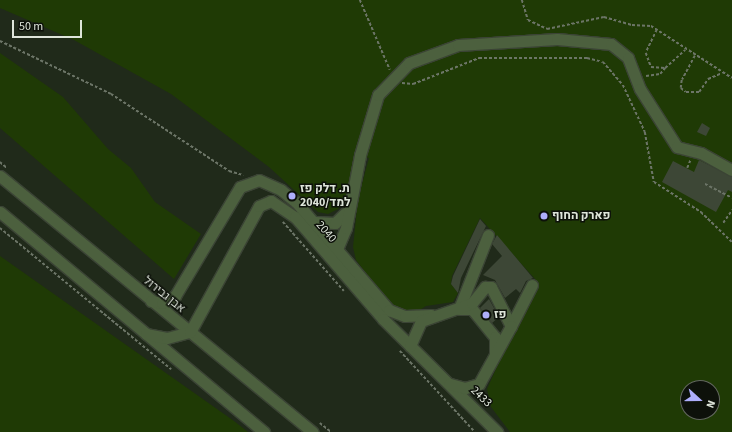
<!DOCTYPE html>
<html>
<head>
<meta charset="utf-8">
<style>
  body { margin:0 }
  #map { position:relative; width:732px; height:432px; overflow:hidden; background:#202a1a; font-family:"Source Sans 3",Heebo,sans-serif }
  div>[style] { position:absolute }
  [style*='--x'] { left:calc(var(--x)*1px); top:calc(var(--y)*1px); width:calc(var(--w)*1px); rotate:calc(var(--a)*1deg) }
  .green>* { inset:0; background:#1f3a05 }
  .building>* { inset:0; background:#3d4736 }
  .path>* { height:1.5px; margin-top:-0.75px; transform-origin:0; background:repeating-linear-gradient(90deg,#6c7567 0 3px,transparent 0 5px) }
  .roads { filter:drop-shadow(1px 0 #3b4435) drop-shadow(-1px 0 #3b4435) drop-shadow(0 1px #3b4435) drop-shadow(0 -1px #3b4435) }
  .minor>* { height:11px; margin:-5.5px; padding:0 5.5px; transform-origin:5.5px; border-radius:5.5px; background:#4c603e }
  .dots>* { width:11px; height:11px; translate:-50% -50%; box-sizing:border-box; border:2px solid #0d110a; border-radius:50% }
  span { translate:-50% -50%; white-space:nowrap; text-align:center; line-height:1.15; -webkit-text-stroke:3px #0d110a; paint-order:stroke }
  .poi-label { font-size:12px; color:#dee5da; font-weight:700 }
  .left { translate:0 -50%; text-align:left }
  .street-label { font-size:12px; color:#dee5da }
  .north { position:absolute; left:680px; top:380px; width:40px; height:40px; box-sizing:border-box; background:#0d110a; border:1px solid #61665d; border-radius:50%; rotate:111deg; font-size:11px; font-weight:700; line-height:16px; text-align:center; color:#dee5da }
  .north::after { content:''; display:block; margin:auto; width:14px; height:18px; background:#aeaefb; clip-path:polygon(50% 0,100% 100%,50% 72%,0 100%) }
  .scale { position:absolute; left:12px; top:20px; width:70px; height:18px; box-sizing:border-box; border:2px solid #dee5da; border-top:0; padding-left:5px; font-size:12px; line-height:14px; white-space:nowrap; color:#dee5da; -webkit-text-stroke:3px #0d110a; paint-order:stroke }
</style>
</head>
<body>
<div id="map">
  <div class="green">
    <i style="clip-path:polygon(evenodd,0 0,732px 0,732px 432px,510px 432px,491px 407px,487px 389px,536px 280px,480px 218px,452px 276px,451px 284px,458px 293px,453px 302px,426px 306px,418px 311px,404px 311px,391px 306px,356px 260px,353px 247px,358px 199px,369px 158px,356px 155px,345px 198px,338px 209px,328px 214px,318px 212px,269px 167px,171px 94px,74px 40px,0 8px,0 0,688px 388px,712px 388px,712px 412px,688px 412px,688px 388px)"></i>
    <i style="clip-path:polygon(0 53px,63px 97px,108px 149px,131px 168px,155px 202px,201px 234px,174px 279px,0 128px)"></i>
    <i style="clip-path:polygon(0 256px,234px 421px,248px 432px,0 432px)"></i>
  </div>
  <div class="building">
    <i style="clip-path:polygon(702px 123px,710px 128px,706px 136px,697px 132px)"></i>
    <i style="clip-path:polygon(699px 160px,732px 177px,732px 192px,728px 190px,716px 212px,662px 182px,673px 161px,694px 172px)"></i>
    <i style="clip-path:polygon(480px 219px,486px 226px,461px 278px,458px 293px,451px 284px,453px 276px)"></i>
    <i style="clip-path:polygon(497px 235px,533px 278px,526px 281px,520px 293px,516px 289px,505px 298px,495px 280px,483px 275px,502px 256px,492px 244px)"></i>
    <i style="clip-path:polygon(489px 299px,499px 317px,492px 323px,480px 308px)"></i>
  </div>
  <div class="path">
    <i style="--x:360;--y:0;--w:76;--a:66.8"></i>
    <i style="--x:522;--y:0;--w:21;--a:73"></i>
    <i style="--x:528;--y:20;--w:21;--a:25"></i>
    <i style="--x:547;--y:29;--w:58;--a:-11.9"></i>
    <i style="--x:604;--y:17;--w:29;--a:16"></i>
    <i style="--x:632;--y:25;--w:19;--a:3"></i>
    <i style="--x:651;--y:26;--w:96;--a:32.7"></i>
    <i style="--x:657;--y:30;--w:25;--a:116"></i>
    <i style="--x:646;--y:53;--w:15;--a:70"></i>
    <i style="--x:651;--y:67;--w:14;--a:4"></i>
    <i style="--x:665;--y:68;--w:27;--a:-42"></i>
    <i style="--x:0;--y:41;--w:123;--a:25.5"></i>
    <i style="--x:111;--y:94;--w:141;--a:33.1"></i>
    <i style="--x:229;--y:171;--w:15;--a:16"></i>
    <i style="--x:695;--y:56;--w:27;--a:118"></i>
    <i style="--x:682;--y:80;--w:8;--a:97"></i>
    <i style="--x:681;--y:88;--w:6;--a:39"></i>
    <i style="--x:686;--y:92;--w:13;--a:0"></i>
    <i style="--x:699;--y:92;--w:16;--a:-55"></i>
    <i style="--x:708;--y:79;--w:15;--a:-23"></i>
    <i style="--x:646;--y:76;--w:14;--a:-8"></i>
    <i style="--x:660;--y:74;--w:8;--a:-50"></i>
    <i style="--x:402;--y:83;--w:11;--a:5"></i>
    <i style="--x:413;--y:84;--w:71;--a:-21.5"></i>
    <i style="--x:479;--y:58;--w:108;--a:0"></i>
    <i style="--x:587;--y:58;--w:16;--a:14"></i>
    <i style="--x:603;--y:62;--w:30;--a:49"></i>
    <i style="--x:623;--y:85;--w:52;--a:64.9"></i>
    <i style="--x:645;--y:132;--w:51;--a:79.8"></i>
    <i style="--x:654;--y:182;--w:56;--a:32.6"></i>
    <i style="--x:701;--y:212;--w:43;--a:44.1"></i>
    <i style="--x:0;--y:162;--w:9;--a:41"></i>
    <i style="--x:687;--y:168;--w:8;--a:-67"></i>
    <i style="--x:705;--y:184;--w:30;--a:27"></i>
    <i style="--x:283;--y:222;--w:92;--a:48.5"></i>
    <i style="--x:723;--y:223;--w:16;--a:-55"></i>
    <i style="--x:0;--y:228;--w:222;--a:39.5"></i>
    <i style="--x:400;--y:351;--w:110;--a:47.2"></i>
    <i style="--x:320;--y:423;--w:14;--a:39"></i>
  </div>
  <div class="roads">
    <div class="minor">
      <i style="--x:0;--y:176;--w:404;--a:39.3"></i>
      <i style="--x:0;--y:212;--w:344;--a:39.8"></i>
      <i style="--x:315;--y:222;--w:20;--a:3"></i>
      <i style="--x:335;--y:223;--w:14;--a:-45"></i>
      <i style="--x:488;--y:235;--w:79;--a:111.4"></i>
      <i style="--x:459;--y:309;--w:13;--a:0"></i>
      <i style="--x:472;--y:309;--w:36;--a:51"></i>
      <i style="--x:495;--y:337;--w:17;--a:90"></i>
      <i style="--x:328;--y:254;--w:10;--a:-29"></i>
      <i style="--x:337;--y:249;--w:23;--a:-67"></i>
      <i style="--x:346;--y:228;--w:74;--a:-79.1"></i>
      <i style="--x:360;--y:155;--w:63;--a:-73.3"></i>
      <i style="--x:378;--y:95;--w:45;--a:-45.9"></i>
      <i style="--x:409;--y:63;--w:52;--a:-20.2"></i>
      <i style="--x:458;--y:45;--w:99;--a:-3.5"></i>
      <i style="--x:557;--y:39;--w:54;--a:5.3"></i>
      <i style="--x:611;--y:44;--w:22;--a:39"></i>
      <i style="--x:628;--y:58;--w:33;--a:69"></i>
      <i style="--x:640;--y:89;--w:69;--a:57.5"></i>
      <i style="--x:677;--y:147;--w:25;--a:14"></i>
      <i style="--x:701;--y:153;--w:35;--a:29"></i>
      <i style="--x:151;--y:301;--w:11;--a:10"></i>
      <i style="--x:162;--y:303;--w:15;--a:-28"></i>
      <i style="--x:175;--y:296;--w:127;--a:-59.2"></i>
      <i style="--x:240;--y:187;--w:20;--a:-20"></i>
      <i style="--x:259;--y:180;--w:24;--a:24"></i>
      <i style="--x:281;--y:190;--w:19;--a:39"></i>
      <i style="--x:296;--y:202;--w:143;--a:49.3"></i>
      <i style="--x:389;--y:310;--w:17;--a:21"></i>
      <i style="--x:405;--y:316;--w:26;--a:-2"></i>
      <i style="--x:511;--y:326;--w:46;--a:-62.9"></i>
      <i style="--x:146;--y:334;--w:21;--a:11"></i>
      <i style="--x:167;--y:338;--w:24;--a:-15"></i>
      <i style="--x:190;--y:332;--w:144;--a:-61.3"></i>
      <i style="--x:259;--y:206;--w:13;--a:-23"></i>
      <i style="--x:271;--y:201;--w:29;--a:34"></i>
      <i style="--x:295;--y:217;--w:135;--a:49.2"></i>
      <i style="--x:383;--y:319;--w:161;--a:44.7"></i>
      <i style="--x:410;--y:346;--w:27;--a:-66"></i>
      <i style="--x:421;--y:321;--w:54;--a:-19.4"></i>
      <i style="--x:472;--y:303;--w:21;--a:-51"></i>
      <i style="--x:485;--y:287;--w:6;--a:0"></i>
      <i style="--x:491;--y:287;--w:44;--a:62.9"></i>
      <i style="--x:511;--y:326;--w:66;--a:118.9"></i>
      <i style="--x:479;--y:384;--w:15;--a:164"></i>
      <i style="--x:465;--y:388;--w:16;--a:-165"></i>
    </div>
  </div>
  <div class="dots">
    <i style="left:292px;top:196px;background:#aeaefb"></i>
    <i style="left:544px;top:216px;background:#aeaefb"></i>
    <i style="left:486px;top:315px;background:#aeaefb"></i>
  </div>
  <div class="poi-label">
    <span class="left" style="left:300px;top:196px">ת. דלק פז<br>למד/2040</span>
    <span class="left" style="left:552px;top:216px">פארק החוף</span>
    <span class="left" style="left:494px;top:315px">פז</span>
  </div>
  <div class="street-label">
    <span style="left:326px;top:232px;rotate:49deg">2040</span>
    <span style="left:164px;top:295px;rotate:39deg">אבן גבירול</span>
    <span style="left:481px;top:397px;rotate:44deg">2433</span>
  </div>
  <div class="north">N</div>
  <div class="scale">50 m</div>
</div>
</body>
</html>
